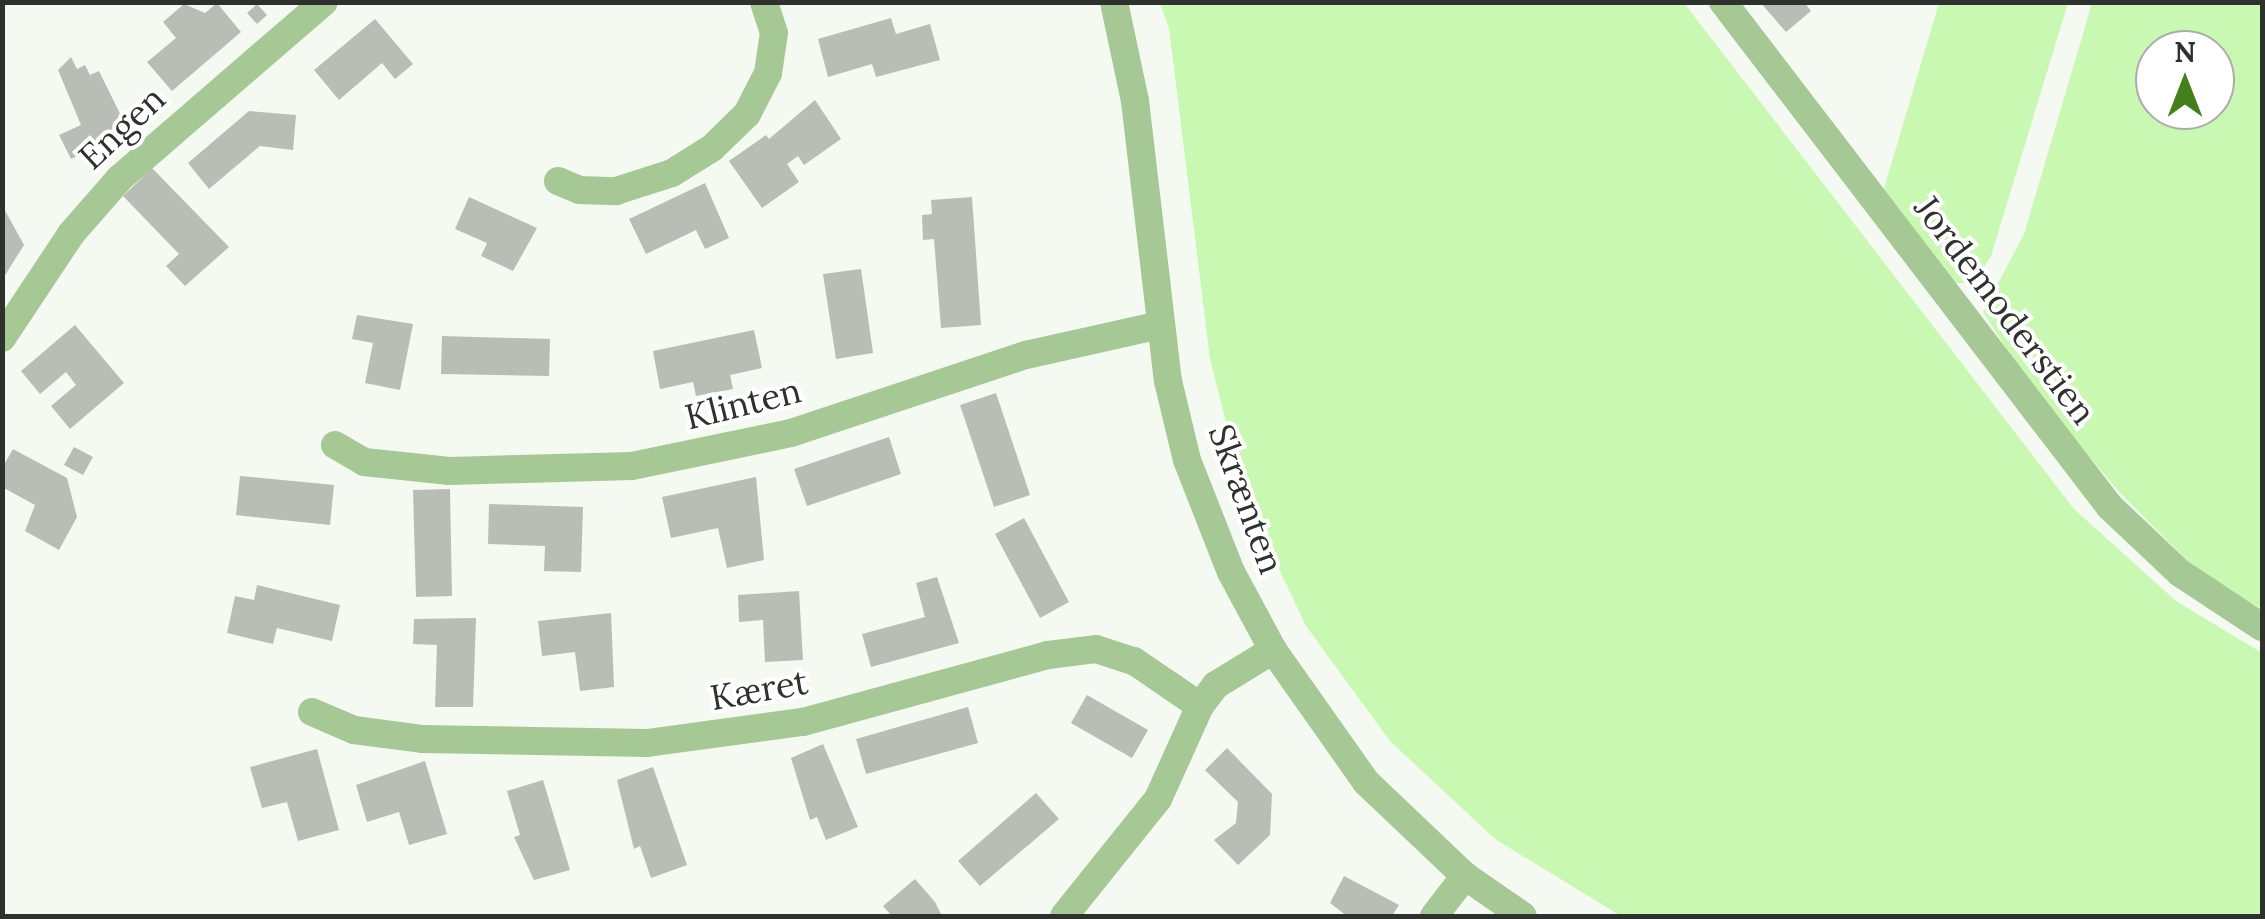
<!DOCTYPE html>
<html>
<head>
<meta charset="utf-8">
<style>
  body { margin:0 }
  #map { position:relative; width:2265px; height:919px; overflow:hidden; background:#f4f9f2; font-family:Lora,serif }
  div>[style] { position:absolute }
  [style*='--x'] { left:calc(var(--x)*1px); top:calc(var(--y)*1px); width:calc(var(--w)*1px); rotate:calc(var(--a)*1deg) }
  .green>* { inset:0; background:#c9f8b3 }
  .building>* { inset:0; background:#b8bdb6 }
  .minor>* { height:28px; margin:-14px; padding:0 14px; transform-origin:14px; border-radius:14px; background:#a5c895 }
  span { translate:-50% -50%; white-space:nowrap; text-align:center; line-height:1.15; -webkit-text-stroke:8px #fff; paint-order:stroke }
  .street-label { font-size:35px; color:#2f312e }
  .frame { position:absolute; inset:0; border:5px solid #2f312e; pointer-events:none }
  .north { position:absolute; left:2135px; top:30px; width:100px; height:100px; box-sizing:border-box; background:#fff; border:2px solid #acadab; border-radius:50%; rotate:0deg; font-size:28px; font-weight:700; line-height:40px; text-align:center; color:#2f312e }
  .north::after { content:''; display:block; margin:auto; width:35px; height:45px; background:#437f1a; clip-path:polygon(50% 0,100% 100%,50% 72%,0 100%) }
</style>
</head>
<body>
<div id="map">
  <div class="green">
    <i style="clip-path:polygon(1160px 3px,1684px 3px,2074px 509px,2176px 601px,2262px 653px,2262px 916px,1621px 916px,1495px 839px,1390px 741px,1306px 626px,1245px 497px,1210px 359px,1169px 28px)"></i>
    <i style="clip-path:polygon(1939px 3px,2068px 3px,1991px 256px,1974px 283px,1952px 283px,1882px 195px)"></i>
    <i style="clip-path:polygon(evenodd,2092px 3px,2262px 3px,2262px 609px,2199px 572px,2121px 494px,2032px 389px,1983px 312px,2024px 234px,2092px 3px,2155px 50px,2215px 50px,2215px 110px,2155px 110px,2155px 50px)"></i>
  </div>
  <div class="building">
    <i style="clip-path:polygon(1760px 2px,1804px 2px,1811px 11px,1786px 32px)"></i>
    <i style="clip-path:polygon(217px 3px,241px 32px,172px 91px,147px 62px,176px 38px,163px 22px,184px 4px,205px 13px)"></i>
    <i style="clip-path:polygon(257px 4px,267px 15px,257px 24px,247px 13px)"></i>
    <i style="clip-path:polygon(891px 18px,896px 34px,930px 24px,940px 60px,876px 77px,872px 64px,828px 77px,818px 39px)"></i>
    <i style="clip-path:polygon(375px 19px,413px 64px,395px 79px,382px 63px,339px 100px,314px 70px)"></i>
    <i style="clip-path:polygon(71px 57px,77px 69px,85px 65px,90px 75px,99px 71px,129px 132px,71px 159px,59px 135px,81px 125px,58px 70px)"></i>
    <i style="clip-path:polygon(815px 100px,841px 139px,804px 165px,798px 156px,787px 164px,799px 182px,762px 208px,729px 161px,766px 135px,769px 139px)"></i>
    <i style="clip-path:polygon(249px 111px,296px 115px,293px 150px,260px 146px,209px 189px,188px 163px)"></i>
    <i style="clip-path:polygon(152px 168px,229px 247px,185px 286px,166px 266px,179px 254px,123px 196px)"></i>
    <i style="clip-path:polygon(705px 183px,729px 238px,705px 249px,696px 230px,646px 254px,629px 219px)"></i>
    <i style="clip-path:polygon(469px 197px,537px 228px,513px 271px,481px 256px,487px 243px,455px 229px)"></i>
    <i style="clip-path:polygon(972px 197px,981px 325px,941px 328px,934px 239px,923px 240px,922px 215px,932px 214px,931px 200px)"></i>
    <i style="clip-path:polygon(2px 205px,24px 245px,2px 280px)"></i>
    <i style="clip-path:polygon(861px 269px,873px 353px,836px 359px,823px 274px)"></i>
    <i style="clip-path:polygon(357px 315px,413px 324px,400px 390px,365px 383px,373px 343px,352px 339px)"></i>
    <i style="clip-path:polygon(75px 325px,124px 383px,70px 429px,51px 406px,76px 385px,66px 372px,40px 394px,21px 371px)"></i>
    <i style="clip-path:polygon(754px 330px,762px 368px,730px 375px,733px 389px,696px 396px,693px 382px,660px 389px,653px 351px)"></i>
    <i style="clip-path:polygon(442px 336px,550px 339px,549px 376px,441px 374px)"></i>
    <i style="clip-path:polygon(996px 393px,1030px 495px,994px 507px,960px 405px)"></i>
    <i style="clip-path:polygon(889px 437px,901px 474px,807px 506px,794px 469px)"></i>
    <i style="clip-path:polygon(74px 447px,93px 457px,83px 475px,64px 465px)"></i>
    <i style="clip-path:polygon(13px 449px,67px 478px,77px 517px,59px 550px,25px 531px,35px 505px,2px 487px,2px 468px)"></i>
    <i style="clip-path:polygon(240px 476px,334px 485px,330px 525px,236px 515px)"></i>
    <i style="clip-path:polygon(756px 477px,764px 560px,727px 568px,718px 528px,671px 538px,662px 497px)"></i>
    <i style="clip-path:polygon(450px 489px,452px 596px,416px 597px,413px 490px)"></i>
    <i style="clip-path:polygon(489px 504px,583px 507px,581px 572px,544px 571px,545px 546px,488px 544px)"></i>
    <i style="clip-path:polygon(1024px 518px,1069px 602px,1040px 618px,995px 534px)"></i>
    <i style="clip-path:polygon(937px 577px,959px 643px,871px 667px,862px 634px,925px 617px,916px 583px)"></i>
    <i style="clip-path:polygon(257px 585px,340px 605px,332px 641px,277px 628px,273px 644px,227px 633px,235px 596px,254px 600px)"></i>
    <i style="clip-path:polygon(799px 591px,803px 660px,765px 662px,763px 620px,739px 622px,738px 595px)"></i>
    <i style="clip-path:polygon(611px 613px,614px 687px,580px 691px,575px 652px,542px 656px,538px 621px)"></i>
    <i style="clip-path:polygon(476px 618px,473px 707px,435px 707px,437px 645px,413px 644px,414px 619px)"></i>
    <i style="clip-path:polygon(1087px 695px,1148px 730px,1132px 758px,1071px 723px)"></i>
    <i style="clip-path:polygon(968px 707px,978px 743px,866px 774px,856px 739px)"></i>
    <i style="clip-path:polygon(823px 744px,858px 827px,826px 840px,817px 817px,810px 820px,791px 758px)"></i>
    <i style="clip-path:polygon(1227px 748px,1272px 794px,1270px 835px,1238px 865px,1214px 840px,1236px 823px,1238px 802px,1205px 770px)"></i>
    <i style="clip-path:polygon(317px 749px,339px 830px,298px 841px,287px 802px,262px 808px,250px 767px)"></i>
    <i style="clip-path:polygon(425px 761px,447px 834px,409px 845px,399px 812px,367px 822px,356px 785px)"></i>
    <i style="clip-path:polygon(653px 767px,687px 865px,651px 878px,640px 846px,634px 849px,617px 780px)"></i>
    <i style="clip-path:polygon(543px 780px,570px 870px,534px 880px,514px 837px,520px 835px,507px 791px)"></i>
    <i style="clip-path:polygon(1036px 793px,1059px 819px,980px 886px,958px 861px)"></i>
    <i style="clip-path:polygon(1344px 876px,1399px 905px,1392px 916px,1347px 916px,1330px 903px)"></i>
    <i style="clip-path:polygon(915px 879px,935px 902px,942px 916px,892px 916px,883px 906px)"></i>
  </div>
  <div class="minor">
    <i style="--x:1114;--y:2;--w:101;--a:78"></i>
    <i style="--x:1135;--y:101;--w:282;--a:83.3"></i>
    <i style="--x:1168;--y:381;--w:81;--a:76.5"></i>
    <i style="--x:1187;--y:460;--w:120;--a:68.6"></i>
    <i style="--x:1231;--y:572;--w:89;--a:61.7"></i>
    <i style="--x:1273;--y:650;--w:161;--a:54.8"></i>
    <i style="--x:1366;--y:782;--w:137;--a:43.5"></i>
    <i style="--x:1465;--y:876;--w:70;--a:34.6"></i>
    <i style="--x:1723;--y:2;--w:636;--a:52.54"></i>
    <i style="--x:2110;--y:507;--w:96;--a:43.3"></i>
    <i style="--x:2180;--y:573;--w:98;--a:33.4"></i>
    <i style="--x:558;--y:181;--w:23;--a:23"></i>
    <i style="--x:579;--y:190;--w:37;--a:2"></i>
    <i style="--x:616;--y:191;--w:59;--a:-17.8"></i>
    <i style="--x:672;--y:173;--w:47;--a:-32"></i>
    <i style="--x:712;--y:148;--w:49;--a:-44.2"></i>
    <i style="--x:747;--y:114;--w:46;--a:-62.9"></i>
    <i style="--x:768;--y:73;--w:40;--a:-81.5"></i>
    <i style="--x:774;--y:33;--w:33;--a:-108"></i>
    <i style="--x:2;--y:338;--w:125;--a:-56.4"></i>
    <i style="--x:71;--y:234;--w:74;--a:-48.8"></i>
    <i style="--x:120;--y:178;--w:269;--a:-40.8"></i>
    <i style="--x:335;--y:445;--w:34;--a:30"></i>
    <i style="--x:364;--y:462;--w:86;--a:6"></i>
    <i style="--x:450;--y:471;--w:182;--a:-1.6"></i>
    <i style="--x:632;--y:466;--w:162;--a:-11.7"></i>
    <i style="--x:791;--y:433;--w:248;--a:-18.4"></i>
    <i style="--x:1026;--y:355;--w:137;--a:-12.6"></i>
    <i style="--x:312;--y:712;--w:46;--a:23.2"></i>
    <i style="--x:354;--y:730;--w:70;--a:7.4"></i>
    <i style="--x:423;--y:739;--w:224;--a:1"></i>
    <i style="--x:647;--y:743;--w:157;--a:-7.7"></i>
    <i style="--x:803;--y:722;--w:254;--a:-15.3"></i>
    <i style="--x:1048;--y:655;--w:48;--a:-7.1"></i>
    <i style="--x:1096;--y:649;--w:40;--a:18"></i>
    <i style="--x:1134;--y:661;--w:80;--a:34.3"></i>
    <i style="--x:1064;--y:916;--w:150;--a:-51.2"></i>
    <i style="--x:1158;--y:799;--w:102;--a:-65.7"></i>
    <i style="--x:1200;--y:706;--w:26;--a:-53"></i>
    <i style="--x:1216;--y:685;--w:67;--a:-31.6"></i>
    <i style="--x:1434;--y:916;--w:51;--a:-52.2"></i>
  </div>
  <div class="street-label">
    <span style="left:122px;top:128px;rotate:-43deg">Engen</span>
    <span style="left:2005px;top:310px;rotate:53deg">Jordemoderstien</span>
    <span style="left:743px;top:404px;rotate:-14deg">Klinten</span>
    <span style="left:1246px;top:499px;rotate:70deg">Skrænten</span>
    <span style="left:759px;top:690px;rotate:-10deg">Kæret</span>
  </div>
  <div class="frame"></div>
  <div class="north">N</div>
</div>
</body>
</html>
